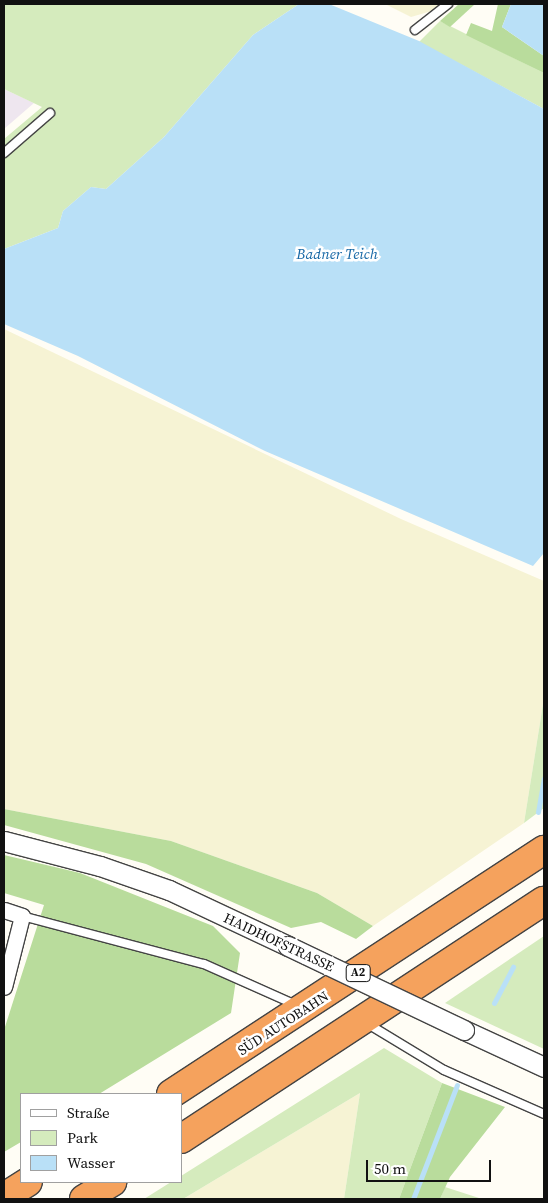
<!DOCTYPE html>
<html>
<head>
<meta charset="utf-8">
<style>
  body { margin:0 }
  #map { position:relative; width:548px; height:1203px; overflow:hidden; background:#fffdf5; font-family:"Source Serif 4",serif }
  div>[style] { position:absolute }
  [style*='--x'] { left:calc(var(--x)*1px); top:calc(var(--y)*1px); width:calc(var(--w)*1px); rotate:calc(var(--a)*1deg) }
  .industrial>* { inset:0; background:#eee6ef }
  .farmland>* { inset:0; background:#f6f3d4 }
  .green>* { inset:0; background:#d5ebbd }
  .forest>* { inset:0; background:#b9dc9c }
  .water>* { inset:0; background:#b9e0f7 }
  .stream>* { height:5px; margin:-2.5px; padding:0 2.5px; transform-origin:2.5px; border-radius:2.5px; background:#b9e0f7 }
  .roads { filter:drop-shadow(1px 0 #444) drop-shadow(-1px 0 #444) drop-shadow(0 1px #444) drop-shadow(0 -1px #444) }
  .service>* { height:8px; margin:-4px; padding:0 4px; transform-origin:4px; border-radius:4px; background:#fff }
  .minor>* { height:15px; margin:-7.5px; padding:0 7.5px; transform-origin:7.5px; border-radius:7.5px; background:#fff }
  .tertiary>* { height:19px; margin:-9.5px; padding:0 9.5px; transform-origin:9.5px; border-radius:9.5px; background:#fff }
  .motorway>* { height:28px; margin:-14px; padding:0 14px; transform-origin:14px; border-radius:14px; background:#f5a25d }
  .bridges { filter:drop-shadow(1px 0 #444) drop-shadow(-1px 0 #444) drop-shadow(0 1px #444) drop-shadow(0 -1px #444) }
  .tertiary-bridge>* { height:19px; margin:-9.5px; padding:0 9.5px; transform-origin:9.5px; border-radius:9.5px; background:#fff }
  span { translate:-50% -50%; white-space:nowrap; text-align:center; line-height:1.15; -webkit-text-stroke:5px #fff; paint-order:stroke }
  .shield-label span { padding:1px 4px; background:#fff; border:1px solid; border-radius:4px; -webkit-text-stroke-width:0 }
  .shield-label { font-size:12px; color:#111; font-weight:700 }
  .street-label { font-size:14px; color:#111 }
  .water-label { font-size:15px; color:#1768a6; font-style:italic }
  .frame { position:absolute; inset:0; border:5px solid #111; pointer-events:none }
  .legend { position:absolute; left:20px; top:1093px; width:162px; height:90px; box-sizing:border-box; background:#fff; border:1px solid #a0a0a0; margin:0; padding:6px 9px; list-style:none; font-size:15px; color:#111 }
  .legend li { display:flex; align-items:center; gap:10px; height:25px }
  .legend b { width:25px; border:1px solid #a0a0a0 }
  .scale { position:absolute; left:366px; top:1160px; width:125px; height:22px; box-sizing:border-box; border:2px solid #111; border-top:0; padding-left:6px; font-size:15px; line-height:18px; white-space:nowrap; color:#111; -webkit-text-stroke:4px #fff; paint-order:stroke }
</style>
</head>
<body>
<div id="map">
  <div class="industrial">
    <i style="clip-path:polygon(4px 89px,34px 103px,4px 129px)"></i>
  </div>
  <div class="farmland">
    <i style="clip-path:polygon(385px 4px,442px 4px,435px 10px,411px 17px)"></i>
    <i style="clip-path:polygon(4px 329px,401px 519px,544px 581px,544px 698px,524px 823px,373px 926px,317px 893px,171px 841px,4px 809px)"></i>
    <i style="clip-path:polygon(360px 1093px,344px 1199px,183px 1199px)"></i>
  </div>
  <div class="green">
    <i style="clip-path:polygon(4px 4px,299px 4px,253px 35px,164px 137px,106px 189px,91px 187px,63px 211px,58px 228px,4px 249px,4px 139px,42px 107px,4px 89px)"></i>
    <i style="clip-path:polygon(440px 21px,544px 73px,544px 109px,419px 42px)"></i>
    <i style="clip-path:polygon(544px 698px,544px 808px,524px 823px)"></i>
    <i style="clip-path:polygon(544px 936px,544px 1049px,445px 1003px)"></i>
    <i style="clip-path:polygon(384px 1048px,442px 1083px,399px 1199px,344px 1199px,360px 1093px,183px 1199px,144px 1199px,171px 1182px,181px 1182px,181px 1176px)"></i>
    <i style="clip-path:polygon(445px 1187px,479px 1198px,479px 1199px,440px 1199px)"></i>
  </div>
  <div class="forest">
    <i style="clip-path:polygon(459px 4px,475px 4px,450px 27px,440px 21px)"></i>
    <i style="clip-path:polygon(498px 4px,511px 4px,502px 27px,544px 56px,544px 73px,466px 35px,471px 23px,492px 31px)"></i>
    <i style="clip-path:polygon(4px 809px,171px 841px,317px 893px,373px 926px,356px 939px,321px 922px,291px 928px,146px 864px,4px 825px)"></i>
    <i style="clip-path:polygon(4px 855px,80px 873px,213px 926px,240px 953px,231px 1013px,99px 1094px,21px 1094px,21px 1142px,4px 1152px,4px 1030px,44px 905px,4px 893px)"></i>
    <i style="clip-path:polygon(442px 1083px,505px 1107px,450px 1177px,440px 1199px,399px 1199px)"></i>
  </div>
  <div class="water">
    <i style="clip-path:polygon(299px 4px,329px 4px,419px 41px,544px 109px,544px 553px,533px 566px,265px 451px,78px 356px,4px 324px,4px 249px,58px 228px,63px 211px,91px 187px,106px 189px,164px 137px,253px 35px)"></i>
    <i style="clip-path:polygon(511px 4px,544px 4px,544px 56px,502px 27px)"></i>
  </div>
  <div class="stream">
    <i style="--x:538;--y:812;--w:34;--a:-80"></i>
    <i style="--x:494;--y:1003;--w:41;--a:-62.2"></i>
    <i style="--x:413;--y:1199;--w:122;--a:-68.9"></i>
  </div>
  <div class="roads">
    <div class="service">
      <i style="--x:415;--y:30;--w:42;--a:-38.2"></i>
      <i style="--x:4;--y:153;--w:61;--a:-41"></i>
      <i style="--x:22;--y:916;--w:188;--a:14.8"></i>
      <i style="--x:204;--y:964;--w:101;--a:24"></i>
      <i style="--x:368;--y:1024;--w:89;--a:31.2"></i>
      <i style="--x:444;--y:1070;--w:109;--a:23.7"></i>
    </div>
    <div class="minor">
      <i style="--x:4;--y:910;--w:19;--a:18"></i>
      <i style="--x:22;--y:916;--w:73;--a:104.2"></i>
    </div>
    <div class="tertiary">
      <i style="--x:4;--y:841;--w:99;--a:14.6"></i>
      <i style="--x:100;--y:866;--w:73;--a:19.2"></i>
      <i style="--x:169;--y:890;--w:132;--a:25.2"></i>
      <i style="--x:464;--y:1030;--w:88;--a:24.8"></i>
    </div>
    <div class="motorway">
      <i style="--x:171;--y:1094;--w:446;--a:-33.2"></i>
      <i style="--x:181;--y:1139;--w:434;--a:-33.3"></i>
      <i style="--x:4;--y:1197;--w:28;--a:-32"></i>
      <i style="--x:84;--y:1199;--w:33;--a:-31"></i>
    </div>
  </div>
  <div class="bridges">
    <div class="tertiary-bridge">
      <i style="--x:288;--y:946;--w:195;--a:25.5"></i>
    </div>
  </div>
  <div class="shield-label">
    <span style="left:358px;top:973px">A2</span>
  </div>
  <div class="street-label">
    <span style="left:279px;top:942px;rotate:25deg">HAIDHOFSTRASSE</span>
    <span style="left:283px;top:1023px;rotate:-33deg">SÜD AUTOBAHN</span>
  </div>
  <div class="water-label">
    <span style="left:337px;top:254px">Badner Teich</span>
  </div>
  <div class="frame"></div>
  <ul class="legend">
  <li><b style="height:6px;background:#fff"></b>Straße</li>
  <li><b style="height:14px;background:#d5ebbd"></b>Park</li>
  <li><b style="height:14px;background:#b9e0f7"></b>Wasser</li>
  </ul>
  <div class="scale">50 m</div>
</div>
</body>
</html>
